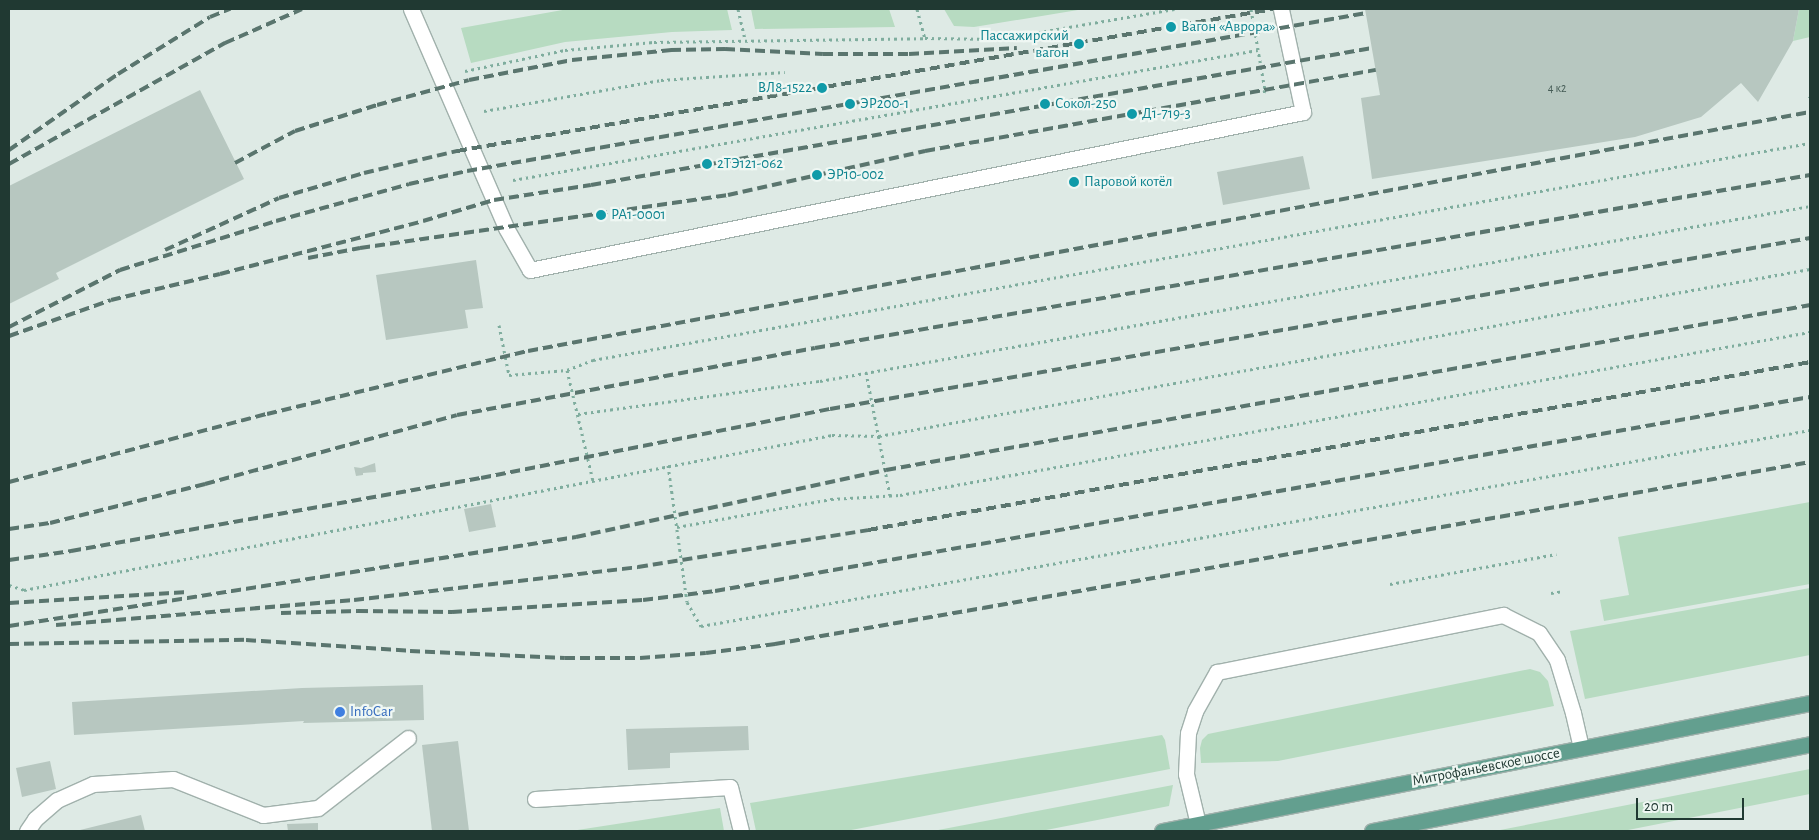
<!DOCTYPE html>
<html>
<head>
<meta charset="utf-8">
<style>
  body { margin:0 }
  #map { position:relative; width:1819px; height:840px; overflow:hidden; background:#deeae5; font-family:"Alegreya Sans",sans-serif }
  div>[style] { position:absolute }
  [style*='--x'] { left:calc(var(--x)*1px); top:calc(var(--y)*1px); width:calc(var(--w)*1px); rotate:calc(var(--a)*1deg) }
  .green>* { inset:0; background:#b7dbc1 }
  .building>* { inset:0; background:#b7c7c0 }
  .path>* { height:3px; margin-top:-1.5px; transform-origin:0; background:repeating-linear-gradient(90deg,#7fad9e 0 2.5px,transparent 0 6.5px) }
  .roads { filter:drop-shadow(1px 0 #a1b1ac) drop-shadow(-1px 0 #a1b1ac) drop-shadow(0 1px #a1b1ac) drop-shadow(0 -1px #a1b1ac) }
  .lane>* { height:15px; margin:-7.5px; padding:0 7.5px; transform-origin:7.5px; border-radius:7.5px; background:#fff }
  .primary>* { height:15px; margin:-7.5px; padding:0 7.5px; transform-origin:7.5px; border-radius:7.5px; background:#639f8f }
  .rail>* { height:4px; margin-top:-2px; transform-origin:0; background:repeating-linear-gradient(90deg,#5a756e 0 10px,transparent 0 15px) }
  .dots>* { width:14px; height:14px; translate:-50% -50%; box-sizing:border-box; border:2px solid #eff7f3; border-radius:50% }
  span { translate:-50% -50%; white-space:nowrap; text-align:center; line-height:1.15; -webkit-text-stroke:4.5px #eff7f3; paint-order:stroke }
  .number-label { font-size:12px; color:#465c56 }
  .number-label span { -webkit-text-stroke-width:0 }
  .culture-label { font-size:15px; color:#0d838f }
  .left { translate:0 -50%; text-align:left }
  .right { translate:-100% -50%; text-align:right }
  .shop-label { font-size:15px; color:#366cbe }
  .street-label { font-size:15px; color:#203932 }
  .frame { position:absolute; inset:0; border:10px solid #203932; pointer-events:none }
  .scale { position:absolute; left:1636px; top:798px; width:108px; height:22px; box-sizing:border-box; border:2px solid #203932; border-top:0; padding-left:6px; font-size:15px; line-height:18px; white-space:nowrap; color:#203932; -webkit-text-stroke:4px #eff7f3; paint-order:stroke }
</style>
</head>
<body>
<div id="map">
  <div class="green">
    <i style="clip-path:polygon(568px 9px,727px 9px,732px 30px,672px 32px,565px 42px,471px 63px,461px 28px)"></i>
    <i style="clip-path:polygon(751px 9px,889px 9px,895px 27px,755px 29px)"></i>
    <i style="clip-path:polygon(944px 9px,1084px 9px,974px 27px,954px 26px)"></i>
    <i style="clip-path:polygon(1799px 9px,1810px 9px,1810px 37px,1793px 41px)"></i>
    <i style="clip-path:polygon(1810px 502px,1810px 584px,1604px 621px,1600px 600px,1629px 595px,1618px 537px)"></i>
    <i style="clip-path:polygon(1810px 588px,1810px 655px,1585px 699px,1570px 631px)"></i>
    <i style="clip-path:polygon(1530px 669px,1540px 672px,1548px 681px,1554px 706px,1278px 761px,1201px 763px,1200px 748px,1202px 740px,1208px 734px)"></i>
    <i style="clip-path:polygon(1162px 735px,1165px 740px,1170px 769px,846px 831px,756px 831px,750px 803px)"></i>
    <i style="clip-path:polygon(1810px 769px,1810px 794px,1623px 831px,1495px 831px)"></i>
    <i style="clip-path:polygon(1173px 785px,1169px 806px,1041px 831px,933px 831px)"></i>
    <i style="clip-path:polygon(720px 808px,724px 831px,571px 831px)"></i>
  </div>
  <div class="building">
    <i style="clip-path:polygon(1365px 9px,1799px 9px,1793px 41px,1758px 102px,1741px 83px,1701px 117px,1635px 137px,1372px 179px,1361px 98px,1380px 95px)"></i>
    <i style="clip-path:polygon(200px 90px,244px 179px,56px 273px,59px 279px,9px 304px,9px 186px)"></i>
    <i style="clip-path:polygon(1303px 156px,1310px 189px,1223px 205px,1217px 172px)"></i>
    <i style="clip-path:polygon(476px 260px,483px 308px,465px 310px,468px 328px,386px 340px,376px 275px)"></i>
    <i style="clip-path:polygon(375px 463px,376px 472px,363px 473px,363px 475px,356px 476px,354px 467px,361px 468px)"></i>
    <i style="clip-path:polygon(491px 504px,496px 527px,469px 532px,464px 509px)"></i>
    <i style="clip-path:polygon(423px 685px,424px 720px,303px 723px,304px 721px,74px 735px,72px 702px,302px 688px)"></i>
    <i style="clip-path:polygon(748px 726px,749px 750px,670px 753px,670px 768px,628px 770px,626px 729px)"></i>
    <i style="clip-path:polygon(458px 741px,469px 831px,432px 831px,422px 745px)"></i>
    <i style="clip-path:polygon(50px 761px,56px 789px,22px 797px,16px 768px)"></i>
    <i style="clip-path:polygon(141px 815px,145px 831px,76px 831px)"></i>
    <i style="clip-path:polygon(318px 823px,318px 831px,288px 831px,287px 824px)"></i>
  </div>
  <div class="path">
    <i style="--x:738;--y:9;--w:31;--a:77"></i>
    <i style="--x:917;--y:9;--w:30;--a:75"></i>
    <i style="--x:1251;--y:9;--w:82;--a:80.2"></i>
    <i style="--x:1265;--y:90;--w:4;--a:117"></i>
    <i style="--x:465;--y:71;--w:102;--a:-11.9"></i>
    <i style="--x:565;--y:50;--w:89;--a:-5.1"></i>
    <i style="--x:654;--y:42;--w:271;--a:-0.8"></i>
    <i style="--x:925;--y:38;--w:74;--a:0.8"></i>
    <i style="--x:999;--y:39;--w:178;--a:-9.7"></i>
    <i style="--x:1809;--y:98;--w:1;--a:-45"></i>
    <i style="--x:484;--y:111;--w:180;--a:-9.9"></i>
    <i style="--x:661;--y:80;--w:124;--a:-3.7"></i>
    <i style="--x:513;--y:180;--w:756;--a:-9.9"></i>
    <i style="--x:499;--y:325;--w:51;--a:78.7"></i>
    <i style="--x:509;--y:375;--w:58;--a:-4.9"></i>
    <i style="--x:567;--y:370;--w:114;--a:76.8"></i>
    <i style="--x:567;--y:370;--w:28;--a:-21"></i>
    <i style="--x:593;--y:360;--w:1236;--a:-10.11"></i>
    <i style="--x:866;--y:372;--w:126;--a:79"></i>
    <i style="--x:578;--y:414;--w:244;--a:-7.8"></i>
    <i style="--x:820;--y:381;--w:1005;--a:-10.02"></i>
    <i style="--x:668;--y:465;--w:138;--a:82.1"></i>
    <i style="--x:687;--y:602;--w:28;--a:60"></i>
    <i style="--x:701;--y:626;--w:1126;--a:-10.02"></i>
    <i style="--x:677;--y:527;--w:157;--a:-10.3"></i>
    <i style="--x:831;--y:499;--w:69;--a:-3.3"></i>
    <i style="--x:900;--y:495;--w:924;--a:-10.16"></i>
    <i style="--x:1390;--y:584;--w:169;--a:-10.2"></i>
    <i style="--x:9;--y:585;--w:16;--a:18"></i>
    <i style="--x:24;--y:590;--w:823;--a:-10.86"></i>
    <i style="--x:832;--y:435;--w:47;--a:1.2"></i>
    <i style="--x:879;--y:436;--w:946;--a:-10.17"></i>
    <i style="--x:1551;--y:593;--w:12;--a:-9"></i>
  </div>
  <div class="roads">
    <div class="lane">
      <i style="--x:411;--y:9;--w:239;--a:66.5"></i>
      <i style="--x:506;--y:228;--w:48;--a:60.3"></i>
      <i style="--x:530;--y:270;--w:789;--a:-11.55"></i>
      <i style="--x:1303;--y:112;--w:105;--a:-102.1"></i>
      <i style="--x:535;--y:799;--w:195;--a:-3.5"></i>
      <i style="--x:730;--y:787;--w:45;--a:76"></i>
      <i style="--x:1198;--y:824;--w:51;--a:-103.5"></i>
      <i style="--x:1186;--y:774;--w:41;--a:-87.2"></i>
      <i style="--x:1188;--y:733;--w:23;--a:-72"></i>
      <i style="--x:1195;--y:711;--w:45;--a:-60.6"></i>
      <i style="--x:1217;--y:672;--w:292;--a:-11.3"></i>
      <i style="--x:1503;--y:615;--w:40;--a:26.6"></i>
      <i style="--x:1539;--y:633;--w:32;--a:56"></i>
      <i style="--x:1557;--y:660;--w:55;--a:73.2"></i>
      <i style="--x:1573;--y:713;--w:36;--a:77"></i>
      <i style="--x:27;--y:831;--w:14;--a:-56"></i>
      <i style="--x:35;--y:819;--w:29;--a:-41"></i>
      <i style="--x:57;--y:800;--w:39;--a:-24"></i>
      <i style="--x:93;--y:784;--w:80;--a:-3.6"></i>
      <i style="--x:173;--y:779;--w:97;--a:21.8"></i>
      <i style="--x:263;--y:815;--w:55;--a:-7.3"></i>
      <i style="--x:318;--y:808;--w:114;--a:-37.9"></i>
    </div>
    <div class="primary">
      <i style="--x:1162;--y:831;--w:661;--a:-11.17"></i>
      <i style="--x:1372;--y:831;--w:447;--a:-11.2"></i>
    </div>
  </div>
  <div class="rail">
    <i style="--x:9;--y:150;--w:133;--a:-34.9"></i>
    <i style="--x:118;--y:74;--w:108;--a:-31.8"></i>
    <i style="--x:210;--y:17;--w:22;--a:-22"></i>
    <i style="--x:235;--y:163;--w:68;--a:-28.1"></i>
    <i style="--x:295;--y:131;--w:86;--a:-17.6"></i>
    <i style="--x:377;--y:105;--w:95;--a:-15.2"></i>
    <i style="--x:469;--y:80;--w:105;--a:-11"></i>
    <i style="--x:572;--y:60;--w:100;--a:-5.8"></i>
    <i style="--x:671;--y:50;--w:54;--a:-1.1"></i>
    <i style="--x:725;--y:49;--w:98;--a:2.9"></i>
    <i style="--x:823;--y:54;--w:86;--a:0"></i>
    <i style="--x:909;--y:54;--w:108;--a:-3.2"></i>
    <i style="--x:9;--y:164;--w:248;--a:-29.3"></i>
    <i style="--x:225;--y:43;--w:84;--a:-23.8"></i>
    <i style="--x:165;--y:250;--w:125;--a:-24.5"></i>
    <i style="--x:279;--y:198;--w:89;--a:-16.4"></i>
    <i style="--x:364;--y:173;--w:96;--a:-13.3"></i>
    <i style="--x:457;--y:151;--w:828;--a:-9.87"></i>
    <i style="--x:308;--y:258;--w:53;--a:-10.9"></i>
    <i style="--x:360;--y:248;--w:372;--a:-8.2"></i>
    <i style="--x:728;--y:195;--w:202;--a:-12.6"></i>
    <i style="--x:925;--y:151;--w:458;--a:-10.2"></i>
    <i style="--x:9;--y:327;--w:125;--a:-27.2"></i>
    <i style="--x:120;--y:270;--w:164;--a:-17.4"></i>
    <i style="--x:276;--y:221;--w:138;--a:-15.5"></i>
    <i style="--x:409;--y:184;--w:59;--a:-12.6"></i>
    <i style="--x:467;--y:171;--w:913;--a:-9.97"></i>
    <i style="--x:9;--y:336;--w:108;--a:-19.4"></i>
    <i style="--x:111;--y:300;--w:112;--a:-13.4"></i>
    <i style="--x:220;--y:274;--w:210;--a:-14.6"></i>
    <i style="--x:423;--y:221;--w:74;--a:-16.5"></i>
    <i style="--x:494;--y:200;--w:98;--a:-8.8"></i>
    <i style="--x:591;--y:185;--w:793;--a:-9.95"></i>
    <i style="--x:9;--y:482;--w:267;--a:-14.8"></i>
    <i style="--x:267;--y:414;--w:268;--a:-13.6"></i>
    <i style="--x:528;--y:351;--w:1304;--a:-10.56"></i>
    <i style="--x:9;--y:529;--w:41;--a:-8.3"></i>
    <i style="--x:50;--y:523;--w:160;--a:-14.1"></i>
    <i style="--x:205;--y:484;--w:261;--a:-15.3"></i>
    <i style="--x:457;--y:415;--w:364;--a:-10.6"></i>
    <i style="--x:815;--y:348;--w:1010;--a:-9.86"></i>
    <i style="--x:9;--y:560;--w:63;--a:-8.3"></i>
    <i style="--x:71;--y:551;--w:416;--a:-10.1"></i>
    <i style="--x:481;--y:478;--w:356;--a:-11.2"></i>
    <i style="--x:830;--y:409;--w:995;--a:-9.9"></i>
    <i style="--x:9;--y:603;--w:179;--a:-3.5"></i>
    <i style="--x:281;--y:613;--w:77;--a:-1.5"></i>
    <i style="--x:358;--y:611;--w:94;--a:0.6"></i>
    <i style="--x:452;--y:612;--w:191;--a:-3.6"></i>
    <i style="--x:643;--y:600;--w:73;--a:-7.1"></i>
    <i style="--x:715;--y:591;--w:1112;--a:-10.05"></i>
    <i style="--x:56;--y:625;--w:299;--a:-4.8"></i>
    <i style="--x:354;--y:600;--w:286;--a:-6.6"></i>
    <i style="--x:638;--y:567;--w:233;--a:-9.1"></i>
    <i style="--x:868;--y:530;--w:957;--a:-10.11"></i>
    <i style="--x:9;--y:626;--w:574;--a:-8.92"></i>
    <i style="--x:576;--y:537;--w:317;--a:-12.2"></i>
    <i style="--x:886;--y:470;--w:939;--a:-10.12"></i>
    <i style="--x:9;--y:644;--w:237;--a:-1"></i>
    <i style="--x:246;--y:640;--w:164;--a:3.8"></i>
    <i style="--x:410;--y:651;--w:155;--a:2.6"></i>
    <i style="--x:565;--y:658;--w:75;--a:0"></i>
    <i style="--x:640;--y:658;--w:66;--a:-4.3"></i>
    <i style="--x:706;--y:653;--w:70;--a:-7.4"></i>
    <i style="--x:775;--y:644;--w:211;--a:-9.8"></i>
    <i style="--x:983;--y:608;--w:840;--a:-10.01"></i>
  </div>
  <div class="dots">
    <i style="left:1171px;top:27px;background:#0f9aa8"></i>
    <i style="left:1079px;top:44px;background:#0f9aa8"></i>
    <i style="left:822px;top:88px;background:#0f9aa8"></i>
    <i style="left:850px;top:104px;background:#0f9aa8"></i>
    <i style="left:1045px;top:104px;background:#0f9aa8"></i>
    <i style="left:1132px;top:114px;background:#0f9aa8"></i>
    <i style="left:707px;top:164px;background:#0f9aa8"></i>
    <i style="left:817px;top:175px;background:#0f9aa8"></i>
    <i style="left:1074px;top:182px;background:#0f9aa8"></i>
    <i style="left:601px;top:215px;background:#0f9aa8"></i>
    <i style="left:340px;top:712px;background:#3f7fe0"></i>
  </div>
  <div class="number-label">
    <span style="left:1557px;top:89px">4 к2</span>
  </div>
  <div class="culture-label">
    <span class="left" style="left:1181px;top:27px">Вагон «Аврора»</span>
    <span class="right" style="left:1069px;top:44px">Пассажирский<br>вагон</span>
    <span class="right" style="left:812px;top:88px">ВЛ8-1522</span>
    <span class="left" style="left:860px;top:104px">ЭР200-1</span>
    <span class="left" style="left:1055px;top:104px">Сокол-250</span>
    <span class="left" style="left:1142px;top:114px">Д1-719-3</span>
    <span class="left" style="left:717px;top:164px">2ТЭ121-062</span>
    <span class="left" style="left:827px;top:175px">ЭР10-002</span>
    <span class="left" style="left:1084px;top:182px">Паровой котёл</span>
    <span class="left" style="left:611px;top:215px">РА1-0001</span>
  </div>
  <div class="shop-label">
    <span class="left" style="left:350px;top:712px">InfoCar</span>
  </div>
  <div class="street-label">
    <span style="left:1486px;top:767px;rotate:-11deg">Митрофаньевское шоссе</span>
  </div>
  <div class="frame"></div>
  <div class="scale">20 m</div>
</div>
</body>
</html>
